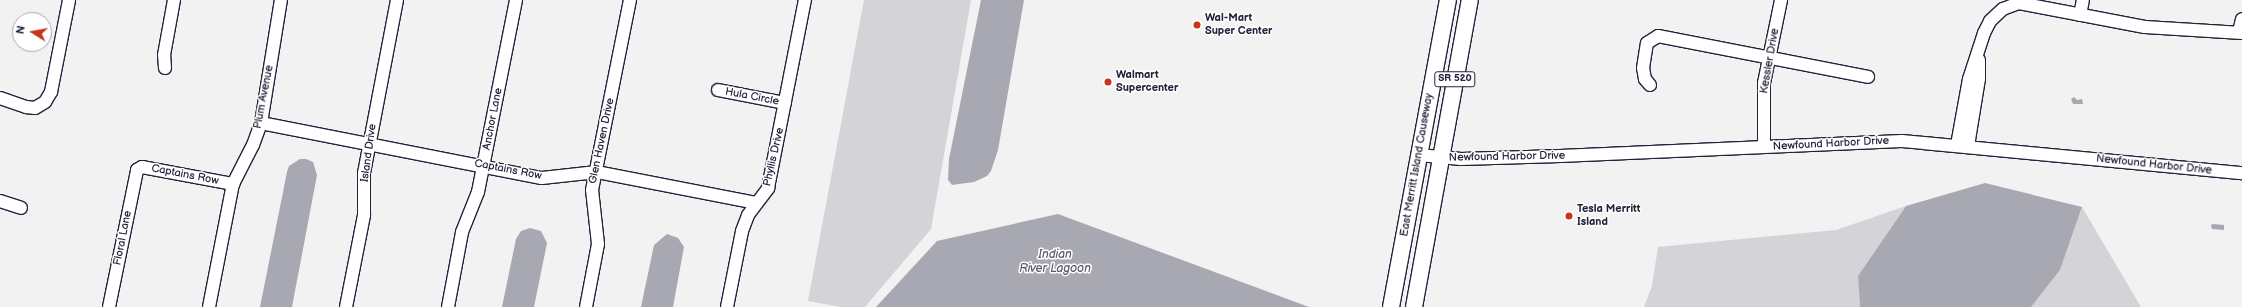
<!DOCTYPE html>
<html>
<head>
<meta charset="utf-8">
<style>
  body { margin:0 }
  #map { position:relative; width:2242px; height:307px; overflow:hidden; background:#f2f2f3; font-family:"Balsamiq Sans",sans-serif }
  div>[style] { position:absolute }
  [style*='--x'] { left:calc(var(--x)*1px); top:calc(var(--y)*1px); width:calc(var(--w)*1px); rotate:calc(var(--a)*1deg) }
  .green>* { inset:0; background:#d3d3d8 }
  .water>* { inset:0; background:#a8a8b2 }
  .roads { filter:drop-shadow(1px 0 #22223b) drop-shadow(-1px 0 #22223b) drop-shadow(0 1px #22223b) drop-shadow(0 -1px #22223b) }
  .minor>* { height:12px; margin:-6px; padding:0 6px; transform-origin:6px; border-radius:6px; background:#fff }
  .major>* { height:16px; margin:-8px; padding:0 8px; transform-origin:8px; border-radius:8px; background:#fff }
  .dots>* { width:11px; height:11px; translate:-50% -50%; box-sizing:border-box; border:2px solid #fff; border-radius:50% }
  span { translate:-50% -50%; white-space:nowrap; text-align:center; line-height:1.15; -webkit-text-stroke:3px #fff; paint-order:stroke }
  .shield-label span { padding:1px 3px; background:#fff; border:1px solid; border-radius:3px; -webkit-text-stroke-width:0 }
  .shield-label { font-size:10px; color:#22223b; font-weight:700 }
  .poi-label { font-size:11px; color:#22223b; font-weight:700 }
  .left { translate:0 -50%; text-align:left }
  .street-label { font-size:11px; color:#22223b }
  .water-label { font-size:12px; color:#58586b; font-style:italic }
  .north { position:absolute; left:12px; top:12px; width:40px; height:40px; box-sizing:border-box; background:#fff; border:1px solid #a7a7b1; border-radius:50%; rotate:281deg; font-size:11px; font-weight:700; line-height:16px; text-align:center; color:#22223b }
  .north::after { content:''; display:block; margin:auto; width:14px; height:18px; background:#c8321e; clip-path:polygon(50% 0,100% 100%,50% 72%,0 100%) }
</style>
</head>
<body>
<div id="map">
  <div class="green">
    <i style="clip-path:polygon(864px 0,971px 0,931px 229px,865px 307px,840px 307px,808px 301px)"></i>
    <i style="clip-path:polygon(1906px 206px,1858px 276px,1860px 307px,1644px 307px,1652px 286px,1658px 247px,1836px 230px)"></i>
    <i style="clip-path:polygon(2082px 207px,2141px 307px,2031px 307px,2060px 270px)"></i>
  </div>
  <div class="water">
    <i style="clip-path:polygon(981px 0,1024px 0,998px 150px,991px 171px,987px 176px,974px 182px,952px 185px,948px 180px,949px 159px)"></i>
    <i style="clip-path:polygon(2074px 97px,2077px 100px,2082px 99px,2083px 104px,2073px 104px,2071px 99px)"></i>
    <i style="clip-path:polygon(300px 159px,306px 159px,313px 162px,317px 175px,292px 307px,260px 307px,287px 172px,289px 166px)"></i>
    <i style="clip-path:polygon(1985px 183px,2082px 207px,2060px 270px,2031px 307px,1860px 307px,1858px 276px,1906px 206px)"></i>
    <i style="clip-path:polygon(1058px 214px,1309px 307px,876px 307px,937px 241px)"></i>
    <i style="clip-path:polygon(2213px 224px,2224px 225px,2224px 230px,2212px 229px,2211px 225px)"></i>
    <i style="clip-path:polygon(530px 228px,541px 231px,547px 243px,534px 307px,502px 307px,516px 239px,521px 231px)"></i>
    <i style="clip-path:polygon(667px 234px,678px 238px,684px 247px,673px 307px,641px 307px,654px 245px)"></i>
  </div>
  <div class="roads">
    <div class="minor">
      <i style="--x:2080;--y:15;--w:15;--a:-79"></i>
      <i style="--x:2239;--y:32;--w:13;--a:-77"></i>
      <i style="--x:165;--y:68;--w:13;--a:-94"></i>
      <i style="--x:164;--y:55;--w:56;--a:-79.7"></i>
      <i style="--x:1650;--y:85;--w:8;--a:-130"></i>
      <i style="--x:1645;--y:79;--w:11;--a:-100"></i>
      <i style="--x:1643;--y:68;--w:25;--a:-81"></i>
      <i style="--x:1647;--y:43;--w:13;--a:-32"></i>
      <i style="--x:1658;--y:36;--w:214;--a:11"></i>
      <i style="--x:718;--y:90;--w:68;--a:11"></i>
      <i style="--x:0;--y:98;--w:28;--a:19"></i>
      <i style="--x:26;--y:107;--w:9;--a:6"></i>
      <i style="--x:35;--y:108;--w:12;--a:-31"></i>
      <i style="--x:45;--y:102;--w:12;--a:-59"></i>
      <i style="--x:51;--y:92;--w:94;--a:-78.9"></i>
      <i style="--x:261;--y:123;--w:286;--a:11.1"></i>
      <i style="--x:542;--y:178;--w:55;--a:-6.2"></i>
      <i style="--x:597;--y:172;--w:162;--a:11"></i>
      <i style="--x:1957;--y:145;--w:67;--a:-79.7"></i>
      <i style="--x:1969;--y:79;--w:48;--a:-71.9"></i>
      <i style="--x:1984;--y:33;--w:13;--a:-63"></i>
      <i style="--x:1990;--y:21;--w:18;--a:-43"></i>
      <i style="--x:2003;--y:9;--w:17;--a:-21"></i>
      <i style="--x:2019;--y:3;--w:128;--a:10.8"></i>
      <i style="--x:2145;--y:27;--w:97;--a:3.5"></i>
      <i style="--x:1968;--y:146;--w:68;--a:-80.7"></i>
      <i style="--x:1979;--y:79;--w:19;--a:-90"></i>
      <i style="--x:1764;--y:147;--w:64;--a:-90"></i>
      <i style="--x:1764;--y:83;--w:85;--a:-78.4"></i>
      <i style="--x:1419;--y:155;--w:42;--a:5.4"></i>
      <i style="--x:1461;--y:159;--w:99;--a:-1.7"></i>
      <i style="--x:1560;--y:156;--w:342;--a:-2.5"></i>
      <i style="--x:1902;--y:141;--w:342;--a:5.4"></i>
      <i style="--x:0;--y:201;--w:22;--a:18"></i>
      <i style="--x:109;--y:307;--w:140;--a:-78.4"></i>
      <i style="--x:137;--y:170;--w:6;--a:-31"></i>
      <i style="--x:142;--y:167;--w:93;--a:10.6"></i>
      <i style="--x:209;--y:307;--w:125;--a:-79"></i>
      <i style="--x:233;--y:184;--w:44;--a:-62.9"></i>
      <i style="--x:253;--y:145;--w:23;--a:-70"></i>
      <i style="--x:261;--y:123;--w:125;--a:-80.8"></i>
      <i style="--x:346;--y:307;--w:94;--a:-78.9"></i>
      <i style="--x:364;--y:215;--w:42;--a:-90"></i>
      <i style="--x:364;--y:173;--w:176;--a:-79.2"></i>
      <i style="--x:448;--y:307;--w:76;--a:-79.4"></i>
      <i style="--x:462;--y:232;--w:43;--a:-68.2"></i>
      <i style="--x:478;--y:192;--w:196;--a:-78.8"></i>
      <i style="--x:586;--y:307;--w:64;--a:-79.2"></i>
      <i style="--x:598;--y:244;--w:54;--a:-96.3"></i>
      <i style="--x:592;--y:190;--w:194;--a:-78.7"></i>
      <i style="--x:727;--y:307;--w:77;--a:-78.8"></i>
      <i style="--x:742;--y:231;--w:17;--a:-69"></i>
      <i style="--x:748;--y:215;--w:34;--a:-53"></i>
      <i style="--x:768;--y:188;--w:192;--a:-78.9"></i>
    </div>
    <div class="major">
      <i style="--x:1391;--y:307;--w:312;--a:-79.5"></i>
      <i style="--x:1414;--y:307;--w:312;--a:-79.7"></i>
    </div>
  </div>
  <div class="dots">
    <i style="left:1197px;top:25px;background:#c8321e"></i>
    <i style="left:1108px;top:82px;background:#c8321e"></i>
    <i style="left:1569px;top:216px;background:#c8321e"></i>
  </div>
  <div class="shield-label">
    <span style="left:1455px;top:79px">SR 520</span>
  </div>
  <div class="poi-label">
    <span class="left" style="left:1205px;top:25px">Wal-Mart<br>Super Center</span>
    <span class="left" style="left:1116px;top:82px">Walmart<br>Supercenter</span>
    <span class="left" style="left:1577px;top:216px">Tesla Merritt<br>Island</span>
  </div>
  <div class="street-label">
    <span style="left:1770px;top:61px;rotate:-80deg">Kessler Drive</span>
    <span style="left:264px;top:97px;rotate:-79deg">Plum Avenue</span>
    <span style="left:752px;top:97px;rotate:11deg">Hula Circle</span>
    <span style="left:493px;top:119px;rotate:-79deg">Anchor Lane</span>
    <span style="left:602px;top:141px;rotate:-78deg">Glen Haven Drive</span>
    <span style="left:1831px;top:144px;rotate:-3deg">Newfound Harbor Drive</span>
    <span style="left:369px;top:153px;rotate:-82deg">Island Drive</span>
    <span style="left:774px;top:157px;rotate:-77deg">Phyllis Drive</span>
    <span style="left:1507px;top:157px;rotate:-1deg">Newfound Harbor Drive</span>
    <span style="left:1417px;top:165px;rotate:-80deg">East Merritt Island Causeway</span>
    <span style="left:2154px;top:165px;rotate:6deg">Newfound Harbor Drive</span>
    <span style="left:508px;top:170px;rotate:11deg">Captains Row</span>
    <span style="left:185px;top:175px;rotate:11deg">Captains Row</span>
    <span style="left:123px;top:238px;rotate:-79deg">Floral Lane</span>
  </div>
  <div class="water-label">
    <span style="left:1055px;top:262px">Indian<br>River Lagoon</span>
  </div>
  <div class="north">N</div>
</div>
</body>
</html>
